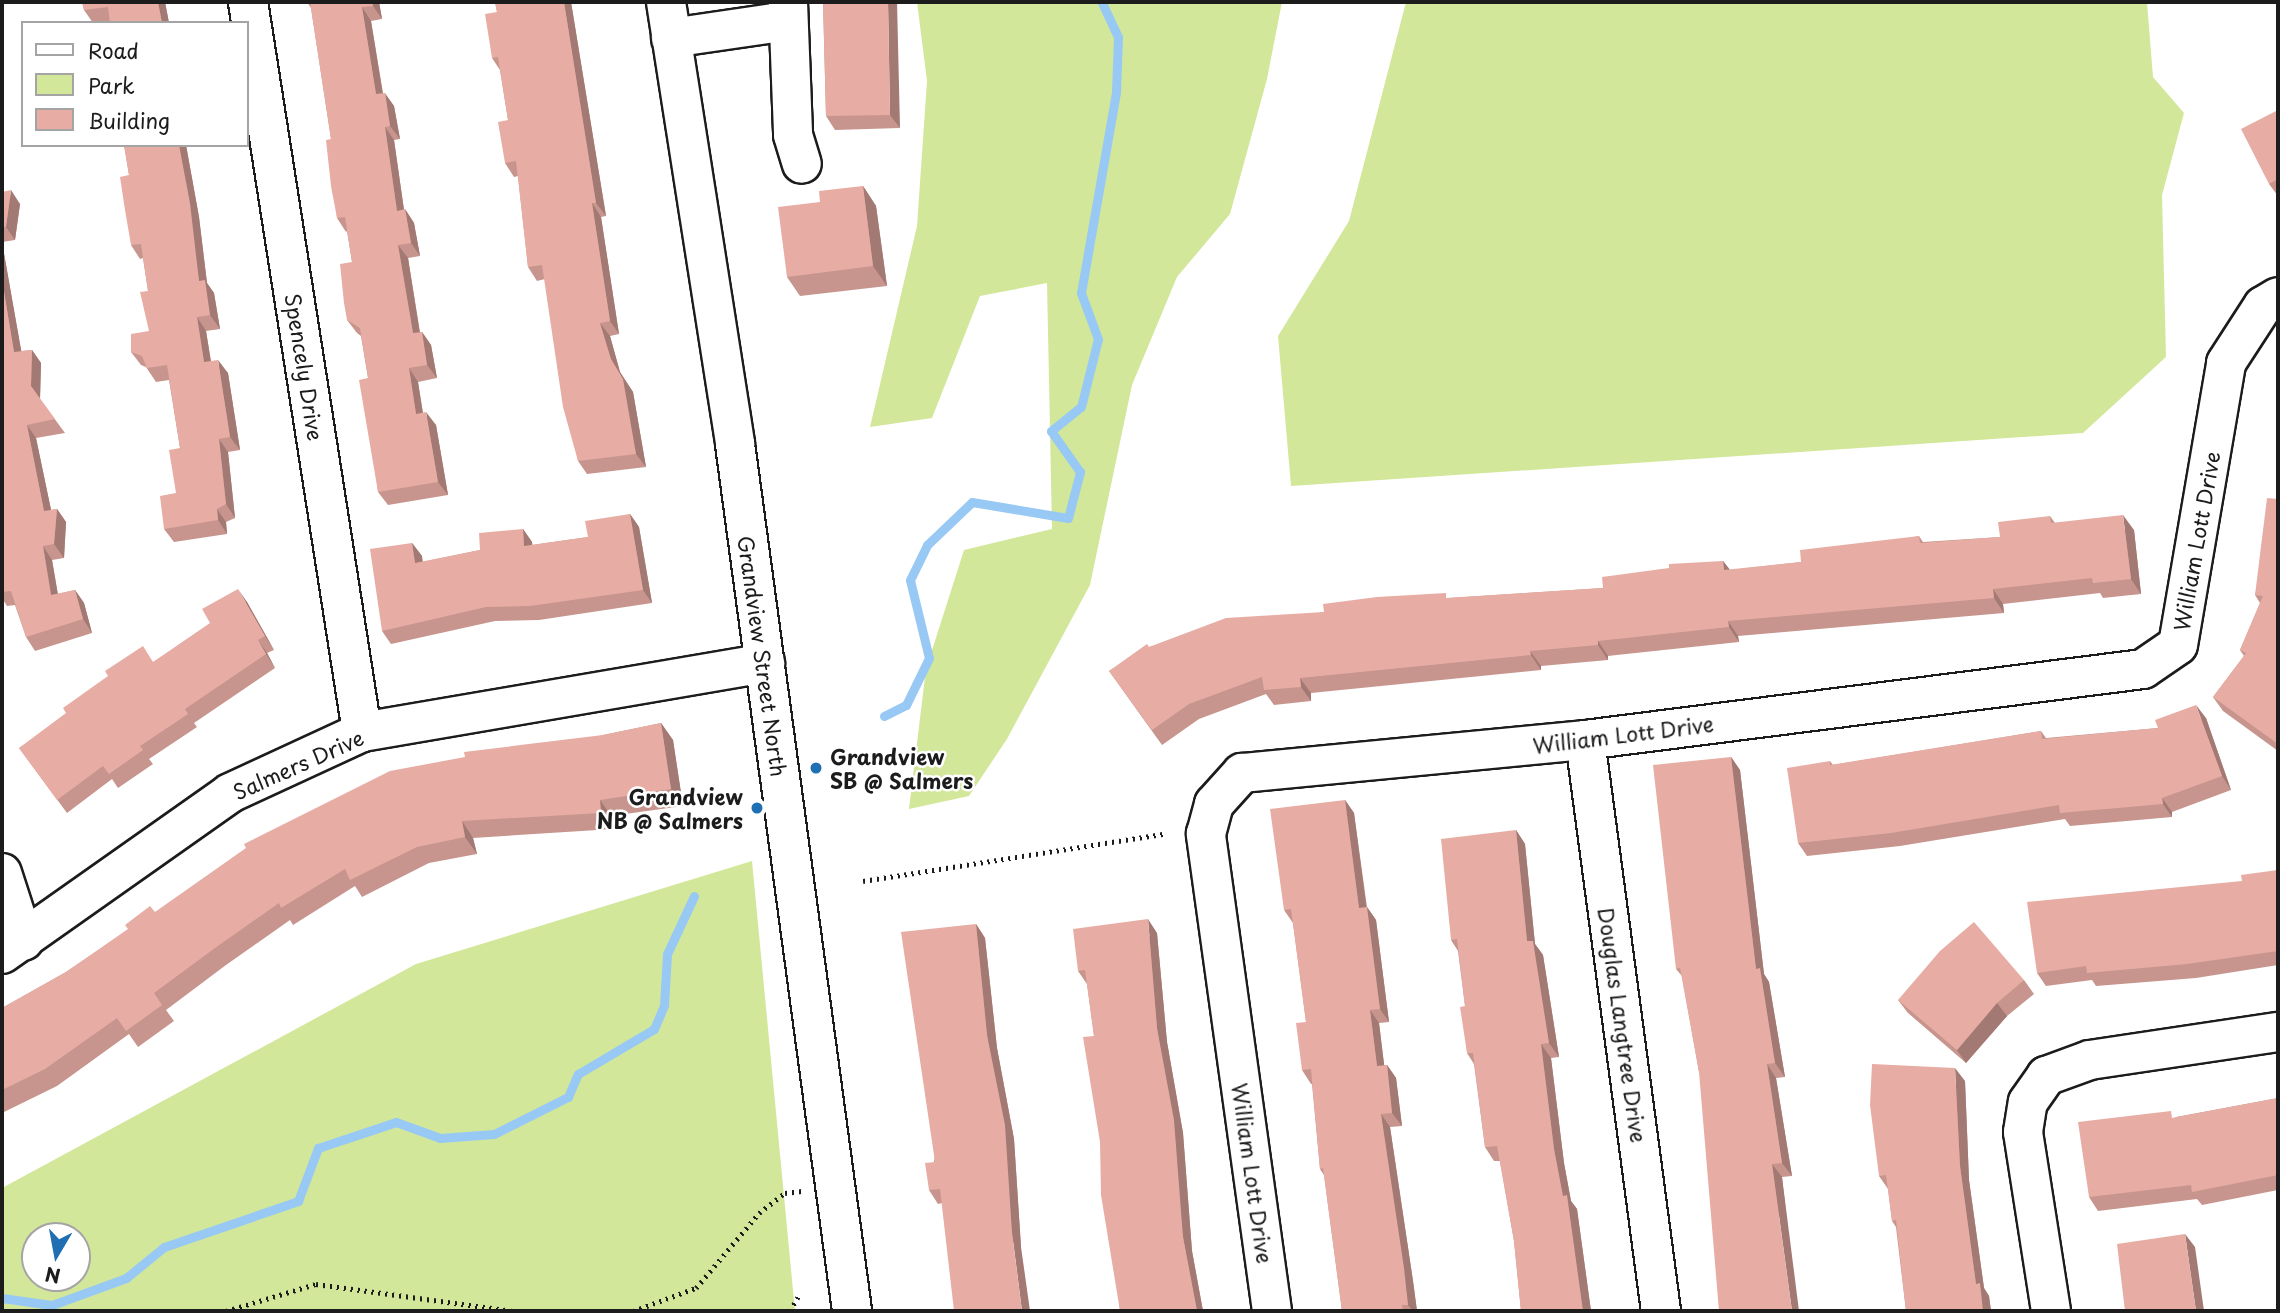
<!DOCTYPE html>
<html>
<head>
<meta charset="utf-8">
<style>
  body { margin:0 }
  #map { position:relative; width:2280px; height:1313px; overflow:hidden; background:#fff; font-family:"Playpen Sans",sans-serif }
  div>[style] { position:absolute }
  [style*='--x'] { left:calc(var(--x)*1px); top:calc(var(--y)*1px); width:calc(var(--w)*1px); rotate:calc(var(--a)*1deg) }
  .green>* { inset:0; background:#d3e79b }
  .stream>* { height:9px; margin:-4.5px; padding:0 4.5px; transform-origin:4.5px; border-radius:4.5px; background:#98c9f4 }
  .path>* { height:4.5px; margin-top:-2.25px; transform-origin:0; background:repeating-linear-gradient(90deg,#1c1c1c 0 2px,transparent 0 7px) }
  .roads { filter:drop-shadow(2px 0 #1c1c1c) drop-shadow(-2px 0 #1c1c1c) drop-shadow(0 2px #1c1c1c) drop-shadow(0 -2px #1c1c1c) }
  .minor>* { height:38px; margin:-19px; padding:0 19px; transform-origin:19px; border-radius:19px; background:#fff }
  .wall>* { inset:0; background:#c7958d }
  .shaded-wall>* { inset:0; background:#a27973 }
  .building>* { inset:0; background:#e7ada4 }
  .dots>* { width:19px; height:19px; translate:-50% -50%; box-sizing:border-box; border:4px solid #fff; border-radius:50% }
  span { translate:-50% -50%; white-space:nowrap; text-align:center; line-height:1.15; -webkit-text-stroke:5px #fff; paint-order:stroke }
  .street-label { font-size:21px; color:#1c1c1c }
  .poi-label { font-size:21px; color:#1c1c1c; font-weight:700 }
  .left { translate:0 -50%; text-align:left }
  .right { translate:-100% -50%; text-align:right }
  .frame { position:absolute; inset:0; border:4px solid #1c1c1c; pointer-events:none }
  .legend { position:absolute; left:21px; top:21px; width:228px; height:126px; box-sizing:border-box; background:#fff; border:2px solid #a4a4a4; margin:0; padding:9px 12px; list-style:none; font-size:21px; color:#1c1c1c }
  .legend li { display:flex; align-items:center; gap:14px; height:35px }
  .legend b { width:35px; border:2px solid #a4a4a4 }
  .north { position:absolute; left:21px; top:1222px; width:70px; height:70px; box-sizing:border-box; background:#fff; border:2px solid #a4a4a4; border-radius:50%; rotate:190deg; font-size:19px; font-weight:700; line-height:28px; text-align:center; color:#1c1c1c }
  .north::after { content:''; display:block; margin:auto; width:24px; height:32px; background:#1f6fb2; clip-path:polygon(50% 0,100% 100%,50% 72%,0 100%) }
</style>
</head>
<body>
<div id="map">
  <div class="green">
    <i style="clip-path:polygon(917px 2px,1282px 2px,1267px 79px,1230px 214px,1177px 277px,1132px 385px,1090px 585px,1007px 739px,969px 796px,909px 809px,926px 669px,964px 550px,1052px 529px,1047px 283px,980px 296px,932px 418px,870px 427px,917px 226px,927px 81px)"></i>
    <i style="clip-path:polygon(1406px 2px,2147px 2px,2153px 77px,2184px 113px,2162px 195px,2166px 357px,2083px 433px,1291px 486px,1278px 336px,1349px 221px)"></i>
    <i style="clip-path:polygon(evenodd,752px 861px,795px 1311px,2px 1311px,2px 1188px,416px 964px,752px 861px,77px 1236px,77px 1278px,35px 1278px,35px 1236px,77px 1236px)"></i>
  </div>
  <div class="stream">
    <i style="--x:884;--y:716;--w:25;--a:-27"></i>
    <i style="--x:906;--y:705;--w:52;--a:-63.9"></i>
    <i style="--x:929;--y:658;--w:80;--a:-103.7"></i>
    <i style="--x:910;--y:580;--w:39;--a:-64"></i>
    <i style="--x:927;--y:545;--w:62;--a:-43.7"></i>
    <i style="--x:972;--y:502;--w:97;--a:9.5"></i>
    <i style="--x:1068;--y:518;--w:48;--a:-75.4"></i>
    <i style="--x:1080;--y:472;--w:50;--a:-125.3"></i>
    <i style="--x:1051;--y:431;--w:38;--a:-39"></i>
    <i style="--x:1081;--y:407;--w:70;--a:-76"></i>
    <i style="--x:1098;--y:339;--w:49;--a:-110.3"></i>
    <i style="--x:1081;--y:293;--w:204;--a:-80.1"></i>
    <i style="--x:1116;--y:92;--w:55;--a:-87.9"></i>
    <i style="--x:1118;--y:37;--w:38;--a:-115"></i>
    <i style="--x:2;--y:1298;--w:50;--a:8"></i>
    <i style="--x:52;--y:1305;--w:79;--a:-20"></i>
    <i style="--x:126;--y:1278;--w:49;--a:-39.2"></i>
    <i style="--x:164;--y:1247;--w:142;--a:-18.9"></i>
    <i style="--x:298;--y:1201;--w:57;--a:-69.3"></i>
    <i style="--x:318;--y:1148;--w:82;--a:-18.4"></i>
    <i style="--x:396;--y:1122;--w:47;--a:20"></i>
    <i style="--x:440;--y:1138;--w:54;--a:-4.2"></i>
    <i style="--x:494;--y:1134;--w:83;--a:-26.6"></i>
    <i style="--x:568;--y:1097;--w:25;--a:-67"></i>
    <i style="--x:578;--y:1074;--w:88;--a:-30.6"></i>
    <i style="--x:654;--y:1029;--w:26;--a:-67"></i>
    <i style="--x:664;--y:1005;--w:51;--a:-86.6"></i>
    <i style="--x:667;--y:954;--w:64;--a:-65"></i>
  </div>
  <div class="path">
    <i style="--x:863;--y:881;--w:305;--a:-8.9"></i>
    <i style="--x:226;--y:1311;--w:94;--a:-16.7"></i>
    <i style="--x:316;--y:1284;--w:200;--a:7.8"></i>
    <i style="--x:633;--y:1311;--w:67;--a:-20.1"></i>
    <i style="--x:696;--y:1288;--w:98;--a:-50"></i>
    <i style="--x:759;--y:1213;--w:33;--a:-38"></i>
    <i style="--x:785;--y:1193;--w:17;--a:-7"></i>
    <i style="--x:790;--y:1311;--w:18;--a:-61"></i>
  </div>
  <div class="roads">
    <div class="minor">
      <i style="--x:248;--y:2;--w:739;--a:81.12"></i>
      <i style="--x:666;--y:2;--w:447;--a:81.1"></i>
      <i style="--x:735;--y:444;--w:875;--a:82.31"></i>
      <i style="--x:788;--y:2;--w:133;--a:87.8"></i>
      <i style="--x:793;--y:135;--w:30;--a:73"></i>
      <i style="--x:671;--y:38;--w:117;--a:-8.3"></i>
      <i style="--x:1585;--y:740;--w:576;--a:82.42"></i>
      <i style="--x:2;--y:873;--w:71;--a:72.1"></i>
      <i style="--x:2;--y:954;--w:279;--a:-35.2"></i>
      <i style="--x:230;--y:793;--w:145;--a:-24.8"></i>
      <i style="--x:362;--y:732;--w:409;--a:-9.7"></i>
      <i style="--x:1272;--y:1311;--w:482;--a:-97.9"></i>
      <i style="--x:1206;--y:834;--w:31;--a:-75"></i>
      <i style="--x:1214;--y:804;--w:42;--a:-47.9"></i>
      <i style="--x:1242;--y:773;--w:345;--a:-5.5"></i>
      <i style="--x:1585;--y:740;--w:562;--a:-7.25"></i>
      <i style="--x:2143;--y:669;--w:42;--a:-34.4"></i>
      <i style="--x:2178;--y:645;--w:286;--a:-80.3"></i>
      <i style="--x:2226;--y:363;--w:68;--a:-57"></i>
      <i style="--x:2263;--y:306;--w:17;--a:-31"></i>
      <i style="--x:2051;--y:1311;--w:181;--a:-98.9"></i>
      <i style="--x:2023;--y:1132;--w:30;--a:-81"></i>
      <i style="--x:2028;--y:1102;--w:32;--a:-55"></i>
      <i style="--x:2046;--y:1076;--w:47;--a:-20"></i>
      <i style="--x:2090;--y:1060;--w:190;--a:-8.5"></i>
    </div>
  </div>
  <div class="wall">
    <i style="clip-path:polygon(82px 2px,165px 2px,169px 23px,110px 23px,109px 21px,93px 23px,84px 10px)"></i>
    <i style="clip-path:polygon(307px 2px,379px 2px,382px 19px,371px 21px,383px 93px,394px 106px,400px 139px,394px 140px,404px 210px,405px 209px,414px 223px,420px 256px,408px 258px,420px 332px,422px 332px,431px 345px,437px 378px,418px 382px,423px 413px,436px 425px,448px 495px,388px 505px,378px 492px,368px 378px,361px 336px,357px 333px,347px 320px,352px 262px,347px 231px,346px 232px,337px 218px,331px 139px,311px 8px)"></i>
    <i style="clip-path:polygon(495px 2px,571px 2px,606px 216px,601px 217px,619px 334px,610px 336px,620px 372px,633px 392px,646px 467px,587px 474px,578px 461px,545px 279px,537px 281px,528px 267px,518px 176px,514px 177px,505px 163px,508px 120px,500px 70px,492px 58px,497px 12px)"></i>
    <i style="clip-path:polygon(823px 2px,900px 128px,835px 130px,826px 116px)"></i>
    <i style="clip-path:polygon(2278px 110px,2278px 196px,2269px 184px)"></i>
    <i style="clip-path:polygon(124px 145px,186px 145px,199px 217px,207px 283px,214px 293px,220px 329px,206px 331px,211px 361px,228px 373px,240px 450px,228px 452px,235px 518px,226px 522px,227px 534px,174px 542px,164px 529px,176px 493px,180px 448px,169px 380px,156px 382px,146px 367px,141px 365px,131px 352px,149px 331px,148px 291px,143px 258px,140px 259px,131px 245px,129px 175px)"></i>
    <i style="clip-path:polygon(863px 186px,876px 206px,887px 286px,800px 296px,787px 277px,820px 202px)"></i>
    <i style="clip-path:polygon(2px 192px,20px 204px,15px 240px,2px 242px,21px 351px,32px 350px,41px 363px,40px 399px,65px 433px,36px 438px,51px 510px,57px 509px,66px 522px,64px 558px,52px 560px,58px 594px,75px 590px,84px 603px,92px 633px,35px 651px,26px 637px,15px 605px,7px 606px,2px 598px)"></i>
    <i style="clip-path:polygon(2278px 499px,2278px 751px,2223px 711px,2213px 697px,2244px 656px,2240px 650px,2260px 603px,2255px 595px)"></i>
    <i style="clip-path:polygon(630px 514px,639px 527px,652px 603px,539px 620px,495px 621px,391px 644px,382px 631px,412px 543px,422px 556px,422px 562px,480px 550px,523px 529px,532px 542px,532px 545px,588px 537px)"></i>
    <i style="clip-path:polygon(2050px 516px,2055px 523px,2134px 530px,2141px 594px,2103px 598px,2100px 593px,2003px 604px,2004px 613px,1738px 636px,1739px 642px,1608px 656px,1608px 660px,1541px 666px,1541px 670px,1311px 693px,1311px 701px,1274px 705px,1266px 694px,1199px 719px,1162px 745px,1109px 671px,1149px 647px,1324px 612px,1449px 598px,1603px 588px,1723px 561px,1730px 570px,1801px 562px,1919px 536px,1923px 542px,2000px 537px)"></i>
    <i style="clip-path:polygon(247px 602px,274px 650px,267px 653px,275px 668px,194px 723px,197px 727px,149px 759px,153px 764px,118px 788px,112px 779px,67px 813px,19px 748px)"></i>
    <i style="clip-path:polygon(2206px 718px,2231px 790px,2172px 812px,2172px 817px,2070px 826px,2065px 819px,1900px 846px,1807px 856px,1798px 843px,1830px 761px,1833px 765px,2041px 731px,2046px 738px,2158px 728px)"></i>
    <i style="clip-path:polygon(661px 723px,673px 740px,683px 806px,611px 816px,613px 829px,473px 838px,477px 854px,429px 863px,362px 897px,355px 886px,293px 925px,290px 920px,226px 965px,166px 1010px,174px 1021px,138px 1047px,129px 1034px,57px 1086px,2px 1113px,2px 1008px,66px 972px,155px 912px,603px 735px)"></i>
    <i style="clip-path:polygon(1731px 757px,1740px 770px,1764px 974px,1769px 982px,1785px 1077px,1776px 1078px,1792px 1176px,1782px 1177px,1788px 1231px,1699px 1072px,1682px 976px,1676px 969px)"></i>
    <i style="clip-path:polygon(1345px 800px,1354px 813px,1367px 907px,1376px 920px,1389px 1022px,1379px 1023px,1384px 1065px,1387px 1065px,1396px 1078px,1402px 1126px,1390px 1127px,1413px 1281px,1417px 1311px,1342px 1311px,1324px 1175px,1320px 1169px,1312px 1084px,1311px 1084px,1302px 1070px,1306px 1022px,1293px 923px,1284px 910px)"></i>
    <i style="clip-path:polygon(1516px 830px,1525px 844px,1535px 944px,1543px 955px,1559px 1057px,1551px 1058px,1564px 1163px,1571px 1201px,1577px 1209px,1591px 1311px,1521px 1311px,1514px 1241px,1500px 1161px,1494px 1161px,1485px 1147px,1474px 1064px,1467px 1053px,1465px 1006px,1458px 951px,1451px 940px)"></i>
    <i style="clip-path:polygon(2278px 870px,2278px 965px,2196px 978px,2096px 986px,2092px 980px,2046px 986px,2037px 973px,2242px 881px)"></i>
    <i style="clip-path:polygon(976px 924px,985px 938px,997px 1048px,1014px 1139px,1021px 1247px,942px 1203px,938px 1204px,929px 1190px)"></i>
    <i style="clip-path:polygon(1157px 933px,1167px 1042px,1183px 1133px,1192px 1251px,1203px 1311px,1120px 1311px,1094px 1036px,1087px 984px,1078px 971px)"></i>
    <i style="clip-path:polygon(2024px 980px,2034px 994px,2007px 1016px,1966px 1063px,1908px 1013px,1898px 1000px)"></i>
    <i style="clip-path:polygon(1965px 1081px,1969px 1180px,1984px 1288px,1989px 1296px,1991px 1311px,1906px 1311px,1896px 1227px,1892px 1221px,1888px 1189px,1879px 1176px)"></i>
    <i style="clip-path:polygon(2278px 1098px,2278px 1190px,2202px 1205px,2197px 1199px,2098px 1211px,2089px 1197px,2176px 1117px)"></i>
  </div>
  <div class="shaded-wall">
    <i style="clip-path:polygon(158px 2px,165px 2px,169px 23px,162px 23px)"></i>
    <i style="clip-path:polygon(372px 2px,379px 2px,382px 19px,373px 6px)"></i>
    <i style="clip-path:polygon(564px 2px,571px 2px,606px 216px,596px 203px)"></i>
    <i style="clip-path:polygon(888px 2px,897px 2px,900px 128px,890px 115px)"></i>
    <i style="clip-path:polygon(362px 7px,371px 21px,385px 108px,376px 94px)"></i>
    <i style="clip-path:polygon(385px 93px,394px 106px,400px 139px,390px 126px)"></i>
    <i style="clip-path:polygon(385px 127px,394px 140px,406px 224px,397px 211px)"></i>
    <i style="clip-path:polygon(179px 145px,186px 145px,199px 217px,207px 283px,214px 293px,220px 329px,210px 315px,199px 281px)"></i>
    <i style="clip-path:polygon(863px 186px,876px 206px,887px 286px,873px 266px)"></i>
    <i style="clip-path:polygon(11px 190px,20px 204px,15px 240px,6px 227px)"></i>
    <i style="clip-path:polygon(592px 203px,601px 217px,619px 334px,610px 321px)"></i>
    <i style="clip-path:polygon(405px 209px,414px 223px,420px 256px,411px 243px)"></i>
    <i style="clip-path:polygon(2px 241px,2px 242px,24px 366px,14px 352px,2px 279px)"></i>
    <i style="clip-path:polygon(398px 245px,408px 258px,422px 347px,413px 333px)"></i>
    <i style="clip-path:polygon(197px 317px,206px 331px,213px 375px,204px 362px)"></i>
    <i style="clip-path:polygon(600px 323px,610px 336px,620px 372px,633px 392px,646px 467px,636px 454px)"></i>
    <i style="clip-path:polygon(422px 332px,431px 345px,437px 378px,427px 365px)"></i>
    <i style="clip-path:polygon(32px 350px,41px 363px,40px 399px,31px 386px)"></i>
    <i style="clip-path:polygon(218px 360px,228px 373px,240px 450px,230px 437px)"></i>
    <i style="clip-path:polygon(409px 368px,418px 382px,425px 427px,416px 414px)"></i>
    <i style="clip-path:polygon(426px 412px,436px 425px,448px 495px,438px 482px)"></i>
    <i style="clip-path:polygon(27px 425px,36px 438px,54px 524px,44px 511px)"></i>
    <i style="clip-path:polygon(219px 439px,228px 452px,235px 518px,226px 504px)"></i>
    <i style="clip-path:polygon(57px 509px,66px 522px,64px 558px,54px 544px)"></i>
    <i style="clip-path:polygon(217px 509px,226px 522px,227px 534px,218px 520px)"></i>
    <i style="clip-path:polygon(630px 514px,639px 527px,652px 603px,643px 590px)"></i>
    <i style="clip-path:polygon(2123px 515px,2134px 530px,2141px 594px,2131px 579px)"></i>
    <i style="clip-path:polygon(523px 529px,532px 542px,534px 559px,524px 546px)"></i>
    <i style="clip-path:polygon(412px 543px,422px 556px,425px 577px,415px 563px)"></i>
    <i style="clip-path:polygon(43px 546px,52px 560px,60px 608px,51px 595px)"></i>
    <i style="clip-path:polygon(1723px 561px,1734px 575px,1724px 570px)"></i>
    <i style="clip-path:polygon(238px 589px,247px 602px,274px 650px,265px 636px)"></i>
    <i style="clip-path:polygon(1993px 589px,2003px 604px,2004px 613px,1994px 598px)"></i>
    <i style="clip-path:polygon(75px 590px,84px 603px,92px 633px,83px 619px)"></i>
    <i style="clip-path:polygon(1728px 621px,1738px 636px,1739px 642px,1729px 627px)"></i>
    <i style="clip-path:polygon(258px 640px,267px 653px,275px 668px,266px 654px)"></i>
    <i style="clip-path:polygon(1598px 641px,1608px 656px,1608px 660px,1598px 645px)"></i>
    <i style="clip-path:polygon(1530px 651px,1541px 666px,1541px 670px,1531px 655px)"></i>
    <i style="clip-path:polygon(1300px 678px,1311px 693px,1311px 701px,1301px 687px)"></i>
    <i style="clip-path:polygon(2196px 705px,2206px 718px,2231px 790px,2222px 776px)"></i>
    <i style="clip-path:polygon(661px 723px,673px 740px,683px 806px,671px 789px)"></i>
    <i style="clip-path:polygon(1731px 757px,1740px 770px,1764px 974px,1769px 982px,1785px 1077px,1775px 1063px,1756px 969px)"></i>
    <i style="clip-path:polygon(2162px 798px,2172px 812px,2172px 817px,2163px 804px)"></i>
    <i style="clip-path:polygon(600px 800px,611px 816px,613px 829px,601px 813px)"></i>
    <i style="clip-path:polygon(1345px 800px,1354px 813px,1367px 912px,1367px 907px,1376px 920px,1389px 1022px,1380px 1009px,1359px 908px)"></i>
    <i style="clip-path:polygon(462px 821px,473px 838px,477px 854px,465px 837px)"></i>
    <i style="clip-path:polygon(1516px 830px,1525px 844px,1535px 944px,1543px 955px,1559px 1057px,1549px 1043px,1527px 941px)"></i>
    <i style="clip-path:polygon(1148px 919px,1157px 933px,1167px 1042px,1183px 1133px,1192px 1251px,1203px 1311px,1197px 1311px,1183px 1237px,1157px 1028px)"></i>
    <i style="clip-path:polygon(976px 924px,985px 938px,997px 1048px,1014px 1139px,1021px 1247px,1030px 1311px,1022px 1311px,987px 1035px)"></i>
    <i style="clip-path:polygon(1997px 1003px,2007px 1016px,1966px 1063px,1957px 1050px)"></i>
    <i style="clip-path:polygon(1370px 1010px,1379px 1023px,1386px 1080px,1377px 1066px)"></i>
    <i style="clip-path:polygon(1541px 1044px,1551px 1058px,1564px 1163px,1571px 1201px,1577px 1209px,1591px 1311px,1583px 1311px,1554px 1149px)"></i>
    <i style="clip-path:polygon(1767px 1064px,1776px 1078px,1792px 1176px,1782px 1163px)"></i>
    <i style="clip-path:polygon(1387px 1065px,1396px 1078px,1402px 1126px,1392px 1113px)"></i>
    <i style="clip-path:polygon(1955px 1068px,1965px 1081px,1969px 1180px,1984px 1288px,1989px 1296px,1991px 1311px,1983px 1311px,1976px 1284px,1960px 1166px)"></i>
    <i style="clip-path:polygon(1381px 1114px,1390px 1127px,1413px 1281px,1417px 1311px,1413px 1311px,1408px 1305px)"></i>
    <i style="clip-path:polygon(1772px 1164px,1782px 1177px,1799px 1311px,1792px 1311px)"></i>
    <i style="clip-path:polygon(2185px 1234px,2195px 1247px,2204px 1311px,2196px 1311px)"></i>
  </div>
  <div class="building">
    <i style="clip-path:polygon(82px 2px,158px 2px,162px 23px,110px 23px,108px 7px,84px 10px)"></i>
    <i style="clip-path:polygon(310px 2px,372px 2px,373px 6px,362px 7px,376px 94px,385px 93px,390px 126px,385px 127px,397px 211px,405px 209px,411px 243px,398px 245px,413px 333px,422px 332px,427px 365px,409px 368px,416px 414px,426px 412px,438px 482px,378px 492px,359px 380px,368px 378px,360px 328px,347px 320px,344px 303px,340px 264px,352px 262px,345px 217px,337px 218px,331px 186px,326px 140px,331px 139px)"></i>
    <i style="clip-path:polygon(495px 2px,564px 2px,596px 203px,592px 203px,610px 321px,600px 323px,611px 359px,623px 379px,636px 454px,578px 461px,563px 407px,542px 265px,528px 267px,516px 161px,505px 163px,498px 122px,508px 120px,498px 57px,492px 58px,485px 14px,497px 12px)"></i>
    <i style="clip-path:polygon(823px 2px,888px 2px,890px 115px,826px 116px)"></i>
    <i style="clip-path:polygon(2278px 110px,2278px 179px,2269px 184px,2241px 129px)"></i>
    <i style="clip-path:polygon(124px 145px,179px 145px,190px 203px,199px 281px,205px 280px,210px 315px,197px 317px,204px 362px,218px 360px,230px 437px,219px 439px,226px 504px,217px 509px,218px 520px,164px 529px,160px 496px,176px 493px,169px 450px,180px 448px,167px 365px,147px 368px,142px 356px,131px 352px,131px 334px,149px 331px,140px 292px,148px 291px,141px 244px,131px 245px,125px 210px,120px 177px,129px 175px)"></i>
    <i style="clip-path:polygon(863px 186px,873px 266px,787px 277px,778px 207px,820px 202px,819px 191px)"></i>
    <i style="clip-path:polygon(11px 190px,6px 227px,2px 227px,2px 192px)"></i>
    <i style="clip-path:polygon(2px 279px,14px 352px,32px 350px,31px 386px,55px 419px,27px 425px,44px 511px,57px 509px,54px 544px,43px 546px,51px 595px,75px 590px,83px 619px,26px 637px,11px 591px,2px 592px)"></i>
    <i style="clip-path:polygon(2278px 376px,2278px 389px,2276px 385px)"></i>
    <i style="clip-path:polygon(2267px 498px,2278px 499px,2278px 744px,2213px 697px,2246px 653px,2240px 650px,2263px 596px,2255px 595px)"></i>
    <i style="clip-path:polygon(630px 514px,643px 590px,530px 606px,486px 607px,382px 631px,370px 549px,412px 543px,415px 563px,480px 550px,479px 533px,523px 529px,524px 546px,588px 537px,585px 521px)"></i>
    <i style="clip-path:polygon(2123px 515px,2131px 579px,2093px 583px,2092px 578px,1993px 589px,1994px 598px,1728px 621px,1729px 627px,1598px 641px,1598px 645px,1530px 651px,1531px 655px,1300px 678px,1301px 687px,1264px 690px,1262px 677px,1189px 704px,1152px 730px,1109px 671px,1147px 644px,1149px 647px,1226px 618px,1324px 612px,1323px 604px,1377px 597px,1446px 593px,1446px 598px,1603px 588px,1602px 577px,1669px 568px,1669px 564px,1723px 561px,1724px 570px,1801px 562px,1800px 550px,1919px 536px,1920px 543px,2000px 537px,1998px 522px,2050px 516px,2051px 523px)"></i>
    <i style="clip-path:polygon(238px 589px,265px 636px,258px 640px,266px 654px,185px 709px,188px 714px,140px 746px,143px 750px,109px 774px,103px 766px,57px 800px,19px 748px,66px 713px,63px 708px,108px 676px,105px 671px,143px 646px,153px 662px,210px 623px,202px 609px)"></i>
    <i style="clip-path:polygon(2196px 705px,2222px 776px,2162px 798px,2163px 804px,2060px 813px,2059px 805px,1891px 833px,1798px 843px,1787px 768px,1830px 761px,1830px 765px,2041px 731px,2042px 739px,2158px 728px,2155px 720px)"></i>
    <i style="clip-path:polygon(661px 723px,671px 789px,600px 800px,601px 813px,462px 821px,465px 837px,417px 847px,350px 880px,345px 869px,281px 908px,279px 903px,215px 948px,154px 993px,162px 1005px,126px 1031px,117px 1018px,45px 1069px,2px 1090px,2px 1008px,66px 972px,128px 929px,125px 925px,150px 906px,155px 912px,246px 848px,244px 844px,390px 771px,465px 757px,464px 752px,603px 735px)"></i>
    <i style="clip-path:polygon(1731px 757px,1756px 969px,1760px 968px,1775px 1063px,1767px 1064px,1782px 1163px,1772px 1164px,1792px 1311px,1719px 1311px,1699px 1072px,1680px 968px,1676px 969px,1653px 765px)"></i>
    <i style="clip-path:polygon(1345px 800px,1359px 908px,1367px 907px,1380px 1009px,1370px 1010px,1377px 1066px,1387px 1065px,1392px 1113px,1381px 1114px,1404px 1268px,1408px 1305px,1402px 1305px,1403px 1311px,1342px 1311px,1323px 1168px,1320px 1169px,1311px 1069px,1302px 1070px,1296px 1023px,1306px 1022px,1291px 909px,1284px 910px,1270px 809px)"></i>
    <i style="clip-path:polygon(1516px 830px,1527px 941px,1533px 941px,1549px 1043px,1541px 1044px,1554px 1149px,1563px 1196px,1567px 1195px,1583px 1311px,1521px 1311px,1514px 1241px,1497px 1146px,1485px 1147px,1473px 1053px,1467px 1053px,1460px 1007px,1465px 1006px,1457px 939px,1451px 940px,1441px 839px)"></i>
    <i style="clip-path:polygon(2278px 870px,2278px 951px,2187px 964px,2087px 973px,2086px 966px,2037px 973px,2027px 902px,2242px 881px,2241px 875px)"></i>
    <i style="clip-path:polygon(1148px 919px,1157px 1028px,1174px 1120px,1183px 1237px,1197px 1311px,1120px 1311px,1101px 1195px,1100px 1142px,1083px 1037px,1094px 1036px,1085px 970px,1078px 971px,1073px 929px)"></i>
    <i style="clip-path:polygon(1974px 922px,2024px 980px,1997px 1003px,1957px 1050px,1898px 1000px,1940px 951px)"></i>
    <i style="clip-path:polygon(976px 924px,987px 1035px,1005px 1125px,1012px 1233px,1022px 1311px,954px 1311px,940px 1189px,929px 1190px,925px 1163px,935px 1162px,901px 932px)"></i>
    <i style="clip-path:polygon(1872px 1064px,1955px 1068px,1960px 1166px,1976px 1284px,1980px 1283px,1983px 1311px,1906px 1311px,1896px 1220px,1892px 1221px,1886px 1175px,1879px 1176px,1870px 1105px)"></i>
    <i style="clip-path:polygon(2278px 1098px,2278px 1175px,2192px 1192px,2191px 1185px,2089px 1197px,2078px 1122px,2171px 1111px,2172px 1118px)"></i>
    <i style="clip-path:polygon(2185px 1234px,2196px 1311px,2125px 1311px,2117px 1244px)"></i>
  </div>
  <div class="dots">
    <i style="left:816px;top:768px;background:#1f6fb2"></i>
    <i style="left:757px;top:808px;background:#1f6fb2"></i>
  </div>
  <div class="street-label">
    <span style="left:305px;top:367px;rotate:81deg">Spencely Drive</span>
    <span style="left:2196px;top:541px;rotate:-80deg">William Lott Drive</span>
    <span style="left:763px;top:656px;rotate:82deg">Grandview Street North</span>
    <span style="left:1623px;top:734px;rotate:-7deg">William Lott Drive</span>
    <span style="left:298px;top:764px;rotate:-24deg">Salmers Drive</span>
    <span style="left:1623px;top:1025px;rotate:82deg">Douglas Langtree Drive</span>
    <span style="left:1253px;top:1173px;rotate:82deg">William Lott Drive</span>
  </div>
  <div class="poi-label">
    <span class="left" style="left:830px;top:768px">Grandview<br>SB @ Salmers</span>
    <span class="right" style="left:743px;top:808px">Grandview<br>NB @ Salmers</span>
  </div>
  <div class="frame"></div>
  <ul class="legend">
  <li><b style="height:9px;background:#fff"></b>Road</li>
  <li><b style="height:19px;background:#d3e79b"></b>Park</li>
  <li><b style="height:19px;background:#e7ada4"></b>Building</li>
  </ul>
  <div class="north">N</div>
</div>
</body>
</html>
